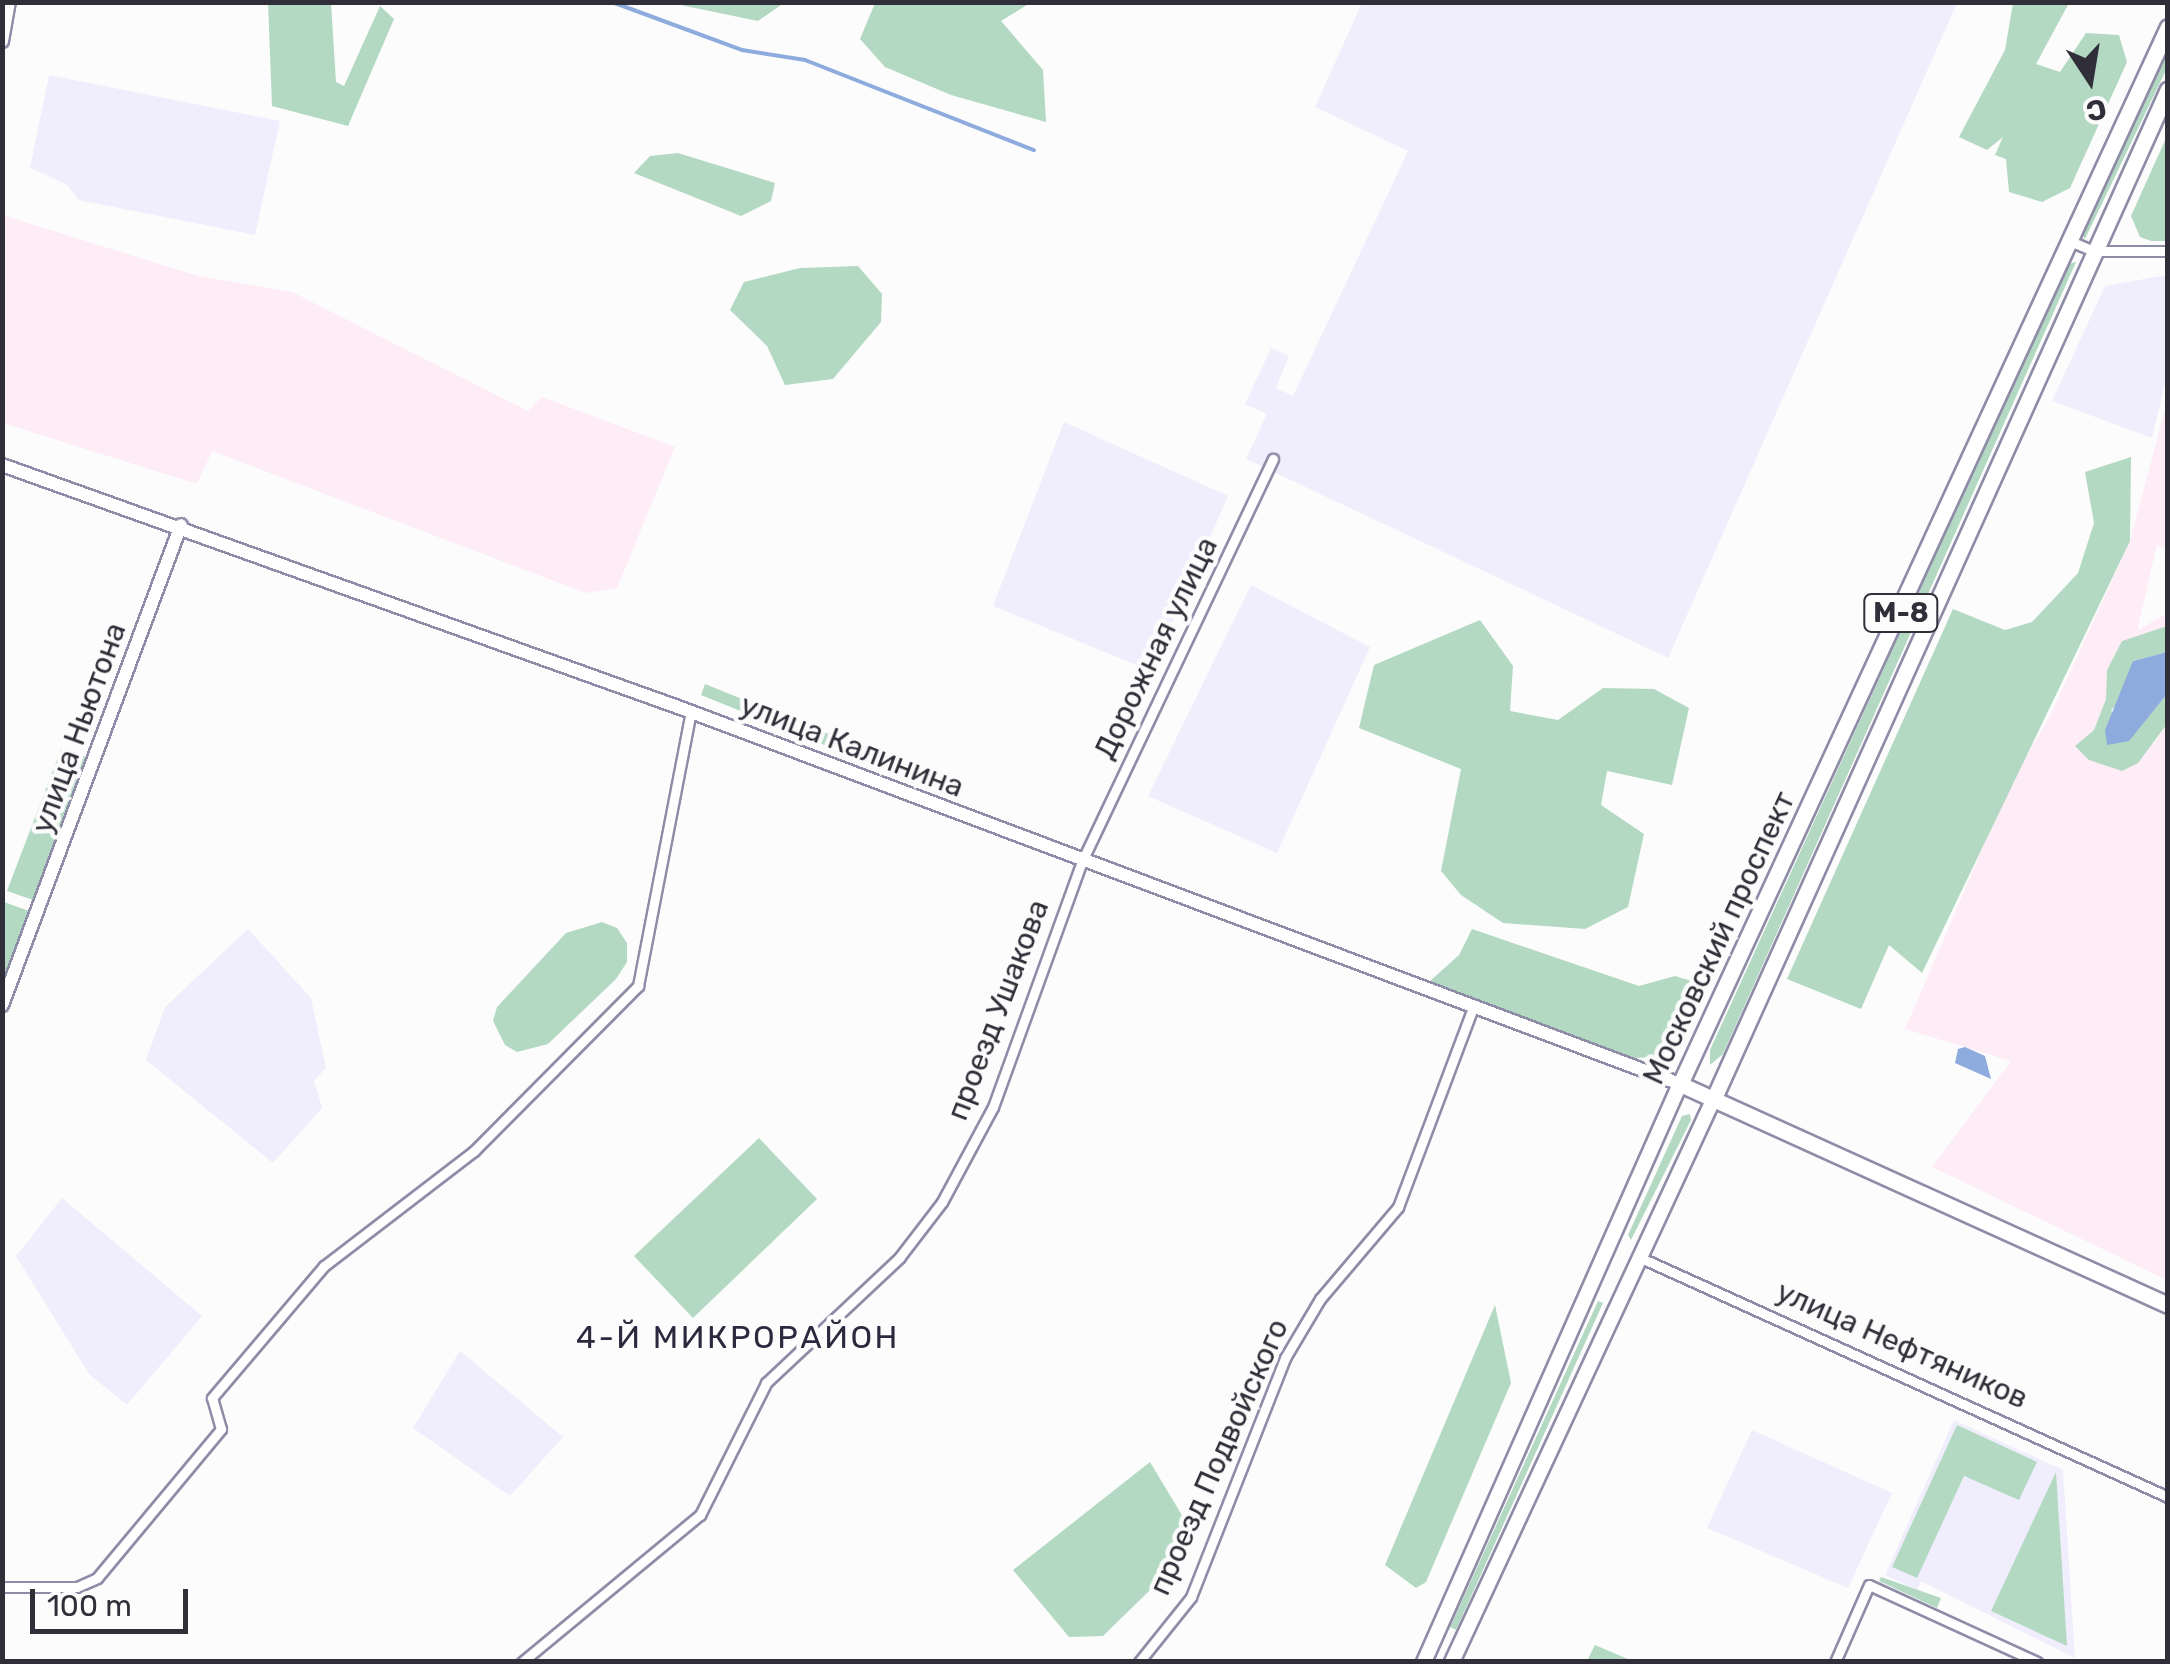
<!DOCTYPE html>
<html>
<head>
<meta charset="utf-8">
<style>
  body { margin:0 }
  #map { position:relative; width:2170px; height:1664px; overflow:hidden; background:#fcfcfc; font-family:Rubik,sans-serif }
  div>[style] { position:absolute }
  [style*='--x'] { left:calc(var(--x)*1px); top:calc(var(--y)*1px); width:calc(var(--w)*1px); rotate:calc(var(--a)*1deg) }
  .built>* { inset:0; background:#f0eefd }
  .industrial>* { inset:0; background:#feecf6 }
  .green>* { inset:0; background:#b3d9c2 }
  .water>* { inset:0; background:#8eabde }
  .stream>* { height:4px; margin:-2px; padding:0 2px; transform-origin:2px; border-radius:2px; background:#8eabde }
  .roads { filter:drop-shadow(2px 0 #8f8ca7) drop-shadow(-2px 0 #8f8ca7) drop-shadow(0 2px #8f8ca7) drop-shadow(0 -2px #8f8ca7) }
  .street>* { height:9px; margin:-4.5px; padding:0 4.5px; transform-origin:4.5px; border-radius:4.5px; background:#fff }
  .secondary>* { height:12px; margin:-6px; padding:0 6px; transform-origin:6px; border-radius:6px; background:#fff }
  .primary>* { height:14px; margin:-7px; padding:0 7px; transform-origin:7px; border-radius:7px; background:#fff }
  .highway>* { height:15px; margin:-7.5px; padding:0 7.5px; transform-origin:7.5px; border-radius:7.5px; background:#fff }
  span { translate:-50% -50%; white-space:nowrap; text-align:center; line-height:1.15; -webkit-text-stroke:9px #fcfcfc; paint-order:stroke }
  .shield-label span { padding:2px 8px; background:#fcfcfc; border:2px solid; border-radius:8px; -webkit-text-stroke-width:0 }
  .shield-label { font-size:28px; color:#302f39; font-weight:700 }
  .street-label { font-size:30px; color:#302f39 }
  .neighbourhood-label { font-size:32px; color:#2c293f; letter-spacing:2.5px }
  .frame { position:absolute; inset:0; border:5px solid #302f39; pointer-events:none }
  .north { position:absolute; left:2040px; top:30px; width:100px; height:100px; -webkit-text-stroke:8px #fcfcfc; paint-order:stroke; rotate:168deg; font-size:28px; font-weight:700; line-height:40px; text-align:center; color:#302f39 }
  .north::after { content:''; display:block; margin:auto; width:35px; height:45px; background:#302f39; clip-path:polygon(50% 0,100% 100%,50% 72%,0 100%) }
  .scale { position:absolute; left:30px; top:1589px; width:158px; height:45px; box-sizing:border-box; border:5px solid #302f39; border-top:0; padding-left:12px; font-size:30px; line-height:35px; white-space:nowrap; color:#302f39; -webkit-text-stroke:8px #fcfcfc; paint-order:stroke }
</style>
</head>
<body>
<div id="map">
  <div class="built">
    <i style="clip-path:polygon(1362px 3px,1957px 3px,1668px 658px,1246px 459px,1267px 414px,1245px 404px,1271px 348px,1289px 356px,1276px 388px,1293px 396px,1408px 151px,1315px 107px)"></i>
    <i style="clip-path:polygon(49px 75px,280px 121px,255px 235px,79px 200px,66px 184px,30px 168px)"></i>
    <i style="clip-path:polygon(2167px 275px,2167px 375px,2152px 438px,2052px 401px,2105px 286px)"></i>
    <i style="clip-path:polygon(1064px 422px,1228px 496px,1151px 671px,993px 606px)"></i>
    <i style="clip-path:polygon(1251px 585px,1370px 647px,1277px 853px,1148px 796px)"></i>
    <i style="clip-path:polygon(248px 929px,311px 998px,326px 1068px,314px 1081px,322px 1108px,273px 1163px,146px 1060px,165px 1007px)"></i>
    <i style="clip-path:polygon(62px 1198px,202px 1316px,127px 1405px,89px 1374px,16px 1256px)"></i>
    <i style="clip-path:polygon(460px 1351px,563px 1437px,510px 1496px,413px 1428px)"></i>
    <i style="clip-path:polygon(1954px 1420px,2063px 1470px,2075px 1658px,1921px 1581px,1917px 1590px,1885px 1575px)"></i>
    <i style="clip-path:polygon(1752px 1430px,1892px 1493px,1848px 1588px,1707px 1528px)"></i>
  </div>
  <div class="industrial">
    <i style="clip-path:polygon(2px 215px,198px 276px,292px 292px,528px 411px,542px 397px,675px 447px,617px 588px,586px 593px,212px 451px,197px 484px,3px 423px)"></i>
    <i style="clip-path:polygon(2167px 402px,2167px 550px,2157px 545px,2137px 631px,2167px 613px,2167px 626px,2122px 641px,2107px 670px,2106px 699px,2094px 730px,2075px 746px,2153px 745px,2167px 724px,2167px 1280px,1932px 1167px,2011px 1061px,1905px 1029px,2011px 782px,2049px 718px,2130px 541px)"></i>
  </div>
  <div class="green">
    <i style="clip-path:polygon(268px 2px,331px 3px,336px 82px,344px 86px,380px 6px,394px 19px,348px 126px,272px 106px)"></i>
    <i style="clip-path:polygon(671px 3px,784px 3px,758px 21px)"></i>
    <i style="clip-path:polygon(875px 3px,1030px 3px,1001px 21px,1043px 70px,1046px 122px,951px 95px,885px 67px,860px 39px)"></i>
    <i style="clip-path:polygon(2013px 3px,2069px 3px,2036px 64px,2060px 72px,2086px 33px,2119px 35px,2127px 62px,2070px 188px,2042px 202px,2009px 192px,2006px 159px,1995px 155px,2003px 137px,1987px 150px,1959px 137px,2005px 50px)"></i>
    <i style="clip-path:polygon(2167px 44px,2167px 68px,2085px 239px,2082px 235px)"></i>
    <i style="clip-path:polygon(2167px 136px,2167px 241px,2151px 241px,2140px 237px,2131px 216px)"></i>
    <i style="clip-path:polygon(678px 153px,775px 183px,771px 201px,741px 216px,634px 173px,650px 156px)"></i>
    <i style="clip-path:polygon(2076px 262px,1723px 1054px,1710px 1065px,1710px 1050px,2068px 264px)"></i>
    <i style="clip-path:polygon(858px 266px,882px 294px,881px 322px,833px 379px,785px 385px,767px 346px,730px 310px,744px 282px,800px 268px)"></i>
    <i style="clip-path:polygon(2131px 457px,2130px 541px,1922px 973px,1889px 945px,1861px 1009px,1787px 979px,1953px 609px,2005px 630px,2032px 622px,2078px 573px,2094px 523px,2085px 472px)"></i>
    <i style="clip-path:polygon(1480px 620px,1513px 666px,1510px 711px,1558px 720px,1603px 688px,1654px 689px,1689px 708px,1672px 785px,1607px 771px,1601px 805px,1644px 834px,1628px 907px,1585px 929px,1503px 923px,1461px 895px,1441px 871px,1461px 769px,1359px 728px,1374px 665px)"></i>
    <i style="clip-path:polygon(2167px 626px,2167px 652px,2133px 661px,2123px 699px,2111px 710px,2128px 741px,2167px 694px,2167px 724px,2138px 763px,2122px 771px,2089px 760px,2075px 746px,2094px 730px,2106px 699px,2107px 670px,2122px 641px)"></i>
    <i style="clip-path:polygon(705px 684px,854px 744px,849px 755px,701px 695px)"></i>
    <i style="clip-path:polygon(61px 749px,87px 757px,36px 901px,7px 891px)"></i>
    <i style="clip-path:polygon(4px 902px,32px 912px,3px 990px,2px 905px)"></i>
    <i style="clip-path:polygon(602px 922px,617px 928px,627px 943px,627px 962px,616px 979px,548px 1044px,517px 1052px,505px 1045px,493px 1021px,497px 1007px,566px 933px)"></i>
    <i style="clip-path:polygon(1472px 929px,1639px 986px,1675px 976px,1705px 985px,1673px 1056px,1634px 1058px,1430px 981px,1459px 955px)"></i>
    <i style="clip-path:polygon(1690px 1114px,1691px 1120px,1631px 1240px,1628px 1235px,1682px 1116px)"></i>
    <i style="clip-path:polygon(759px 1138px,817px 1199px,693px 1318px,634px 1256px)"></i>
    <i style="clip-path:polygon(1598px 1301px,1603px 1303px,1456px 1630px,1450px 1627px)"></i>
    <i style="clip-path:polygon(1495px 1305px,1511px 1383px,1426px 1582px,1416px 1588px,1385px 1565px)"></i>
    <i style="clip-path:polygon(1957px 1425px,2037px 1462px,2019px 1500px,1964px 1476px,1917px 1578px,1892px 1567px)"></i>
    <i style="clip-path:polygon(1150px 1462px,1192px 1532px,1187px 1554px,1103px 1636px,1069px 1637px,1013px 1570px)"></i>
    <i style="clip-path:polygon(2056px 1472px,2067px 1646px,1991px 1611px)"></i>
    <i style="clip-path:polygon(1881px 1577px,1941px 1598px,1937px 1608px,1879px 1581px)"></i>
    <i style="clip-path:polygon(1595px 1645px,1630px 1660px,1629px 1661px,1587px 1661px)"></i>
  </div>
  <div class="water">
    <i style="clip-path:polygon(2167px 652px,2167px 694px,2129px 741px,2107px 745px,2105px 730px,2133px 661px)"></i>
    <i style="clip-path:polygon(1965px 1047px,1985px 1056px,1991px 1079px,1955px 1063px,1958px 1049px)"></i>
  </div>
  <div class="stream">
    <i style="--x:612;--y:2;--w:139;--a:20.3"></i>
    <i style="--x:742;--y:50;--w:64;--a:9"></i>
    <i style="--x:805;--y:60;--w:246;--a:21.5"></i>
  </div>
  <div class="roads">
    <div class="street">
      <i style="--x:2070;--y:241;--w:26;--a:23"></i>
      <i style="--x:2094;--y:251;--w:74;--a:0"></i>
      <i style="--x:1639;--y:1257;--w:581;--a:24.4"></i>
      <i style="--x:2;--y:1587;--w:75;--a:0"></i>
      <i style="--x:77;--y:1587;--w:22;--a:-24"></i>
      <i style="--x:97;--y:1578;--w:194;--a:-50.2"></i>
      <i style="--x:221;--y:1429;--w:32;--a:-106"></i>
      <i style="--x:212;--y:1398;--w:173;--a:-49.7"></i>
      <i style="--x:324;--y:1266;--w:189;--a:-37.5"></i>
      <i style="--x:474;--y:1151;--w:233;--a:-45.2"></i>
      <i style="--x:638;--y:986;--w:279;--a:-79.1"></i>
      <i style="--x:522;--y:1662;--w:231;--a:-39.6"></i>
      <i style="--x:700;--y:1515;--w:148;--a:-63.4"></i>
      <i style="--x:766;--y:1383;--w:183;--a:-43.2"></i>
      <i style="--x:899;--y:1258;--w:71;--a:-52.5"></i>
      <i style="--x:942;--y:1202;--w:108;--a:-61.8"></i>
      <i style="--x:993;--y:1107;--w:264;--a:-70.1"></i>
      <i style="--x:1083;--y:859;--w:443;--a:-64.6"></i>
      <i style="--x:1139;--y:1662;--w:83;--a:-51.3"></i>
      <i style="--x:1191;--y:1597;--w:257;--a:-68.5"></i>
      <i style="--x:1285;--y:1358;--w:69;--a:-59.3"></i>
      <i style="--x:1320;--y:1299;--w:121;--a:-49.7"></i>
      <i style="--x:1398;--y:1207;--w:216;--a:-69.4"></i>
      <i style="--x:1835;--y:1662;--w:84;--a:-66.2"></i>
      <i style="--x:1869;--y:1585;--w:185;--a:24.6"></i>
    </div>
    <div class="secondary">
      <i style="--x:2;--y:41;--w:40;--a:-80"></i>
      <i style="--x:2;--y:465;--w:718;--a:19.7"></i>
      <i style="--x:678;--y:707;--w:1071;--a:20.62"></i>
      <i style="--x:2;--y:1005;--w:512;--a:-69.55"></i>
    </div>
    <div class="primary">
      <i style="--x:1424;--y:1662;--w:632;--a:-66.11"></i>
      <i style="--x:1452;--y:1662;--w:622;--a:-65.08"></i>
    </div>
    <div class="highway">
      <i style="--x:2168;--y:27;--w:1164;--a:114.78"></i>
      <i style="--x:1680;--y:1084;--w:536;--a:24.36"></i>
      <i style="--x:1714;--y:1098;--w:1106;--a:-65.77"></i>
    </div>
  </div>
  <div class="shield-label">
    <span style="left:1901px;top:613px">М-8</span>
  </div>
  <div class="street-label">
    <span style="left:1156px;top:648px;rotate:-64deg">Дорожная улица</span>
    <span style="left:79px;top:728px;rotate:-70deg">улица Ньютона</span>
    <span style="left:852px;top:746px;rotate:21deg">улица Калинина</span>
    <span style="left:1719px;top:938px;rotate:-65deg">Московский проспект</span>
    <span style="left:998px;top:1010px;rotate:-69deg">проезд Ушакова</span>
    <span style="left:1902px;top:1345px;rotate:24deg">улица Нефтяников</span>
    <span style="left:1219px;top:1457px;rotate:-66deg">проезд Подвойского</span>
  </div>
  <div class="neighbourhood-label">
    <span style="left:738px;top:1337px">4-Й МИКРОРАЙОН</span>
  </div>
  <div class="frame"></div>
  <div class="north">С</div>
  <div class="scale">100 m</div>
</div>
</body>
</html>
